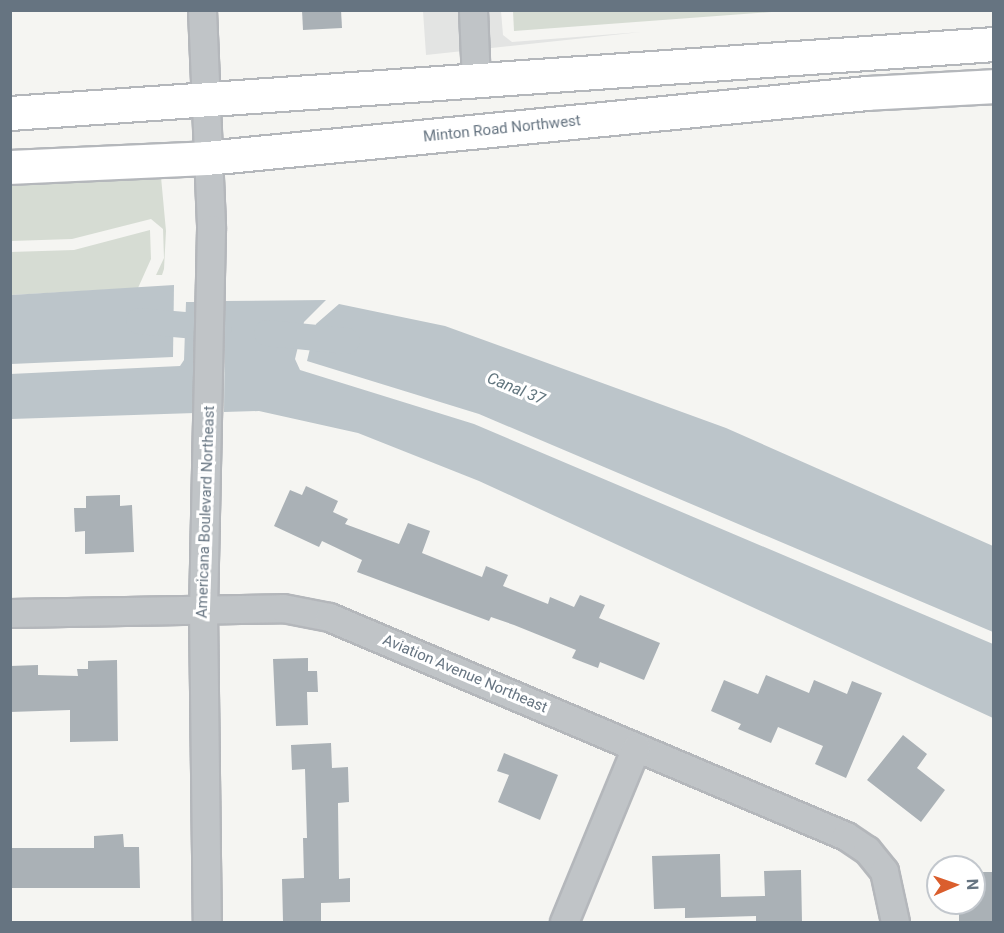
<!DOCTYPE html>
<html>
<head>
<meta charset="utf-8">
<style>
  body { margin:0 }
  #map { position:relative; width:1004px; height:933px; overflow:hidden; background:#f5f5f2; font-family:Roboto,sans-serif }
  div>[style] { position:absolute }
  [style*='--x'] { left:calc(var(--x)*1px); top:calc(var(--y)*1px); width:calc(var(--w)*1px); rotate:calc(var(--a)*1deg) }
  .built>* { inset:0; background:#e3e4e3 }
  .green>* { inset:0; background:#d6dcd3 }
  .water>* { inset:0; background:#bcc5ca }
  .canal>* { height:26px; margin:-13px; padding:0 13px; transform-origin:13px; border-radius:13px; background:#bcc5ca }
  .building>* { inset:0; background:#aab1b6 }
  .roads { filter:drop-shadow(2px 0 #b4b7bb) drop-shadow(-2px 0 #b4b7bb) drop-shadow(0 2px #b4b7bb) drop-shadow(0 -2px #b4b7bb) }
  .minor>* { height:27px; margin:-13.5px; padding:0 13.5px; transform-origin:13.5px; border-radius:13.5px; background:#c0c4c7 }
  .major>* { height:33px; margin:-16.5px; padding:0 16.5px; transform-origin:16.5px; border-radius:16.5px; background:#fff }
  span { translate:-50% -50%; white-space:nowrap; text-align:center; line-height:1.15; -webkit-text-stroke:6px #fff; paint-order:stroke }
  .street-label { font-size:15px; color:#667481 }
  .water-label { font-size:16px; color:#61757e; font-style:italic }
  .frame { position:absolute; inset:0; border:12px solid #667481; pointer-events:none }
  .north { position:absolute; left:926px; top:855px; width:60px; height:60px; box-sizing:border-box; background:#fff; border:2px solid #c2c7cd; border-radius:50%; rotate:88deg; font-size:16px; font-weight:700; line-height:24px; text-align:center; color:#667481 }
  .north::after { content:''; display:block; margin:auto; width:21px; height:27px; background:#da5e2d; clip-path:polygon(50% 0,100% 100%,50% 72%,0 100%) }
</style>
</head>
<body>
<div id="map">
  <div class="built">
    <i style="clip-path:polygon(423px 11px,501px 11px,503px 35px,512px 42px,641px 32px,426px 55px)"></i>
  </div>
  <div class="green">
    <i style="clip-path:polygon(513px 11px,513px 10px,784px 11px,514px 31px)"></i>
    <i style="clip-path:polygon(161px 177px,166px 231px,164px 269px,162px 275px,156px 275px,164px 258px,163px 229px,151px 219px,72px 239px,11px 241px,11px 186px)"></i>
    <i style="clip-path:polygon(150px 230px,151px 259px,138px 288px,11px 295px,10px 252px,74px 250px)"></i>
  </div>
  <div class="water">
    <i style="clip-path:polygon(174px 285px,173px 357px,11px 364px,11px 295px)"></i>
    <i style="clip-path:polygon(326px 300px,304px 322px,295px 359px,300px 370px,474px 424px,993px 644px,993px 718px,479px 481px,358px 433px,259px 411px,224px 412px,225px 301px)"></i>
    <i style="clip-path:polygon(186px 302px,196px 302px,195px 413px,11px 419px,10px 374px,180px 366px,184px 360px)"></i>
    <i style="clip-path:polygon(339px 304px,445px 326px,726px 428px,993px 546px,993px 632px,479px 414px,307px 361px,316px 324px)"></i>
  </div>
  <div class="canal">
    <i style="--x:139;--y:321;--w:80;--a:5"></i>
    <i style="--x:267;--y:333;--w:80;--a:5.7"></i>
  </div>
  <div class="building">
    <i style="clip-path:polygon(302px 10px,341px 10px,342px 28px,303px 30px)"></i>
    <i style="clip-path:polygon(306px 486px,338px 501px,333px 512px,348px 519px,345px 524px,399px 544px,408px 523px,430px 531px,422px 553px,482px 577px,486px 566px,508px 575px,503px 586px,548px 604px,550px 597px,574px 607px,580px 595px,605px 605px,599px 618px,660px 643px,644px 680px,600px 662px,598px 668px,572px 658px,576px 650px,514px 625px,491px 617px,489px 621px,357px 572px,362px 560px,322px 541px,319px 547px,274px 526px,290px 490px,302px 495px)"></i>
    <i style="clip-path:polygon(120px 495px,120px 506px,132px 505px,134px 552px,85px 554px,85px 531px,75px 532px,74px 508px,86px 508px,86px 496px)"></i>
    <i style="clip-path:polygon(308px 658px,308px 671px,317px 671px,318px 692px,307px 692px,308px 725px,276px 726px,273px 659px)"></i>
    <i style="clip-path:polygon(117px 660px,118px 741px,70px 742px,70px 710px,10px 712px,10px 666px,38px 665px,38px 675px,78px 676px,77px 669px,88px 669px,88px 661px)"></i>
    <i style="clip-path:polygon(766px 675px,809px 693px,814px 680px,847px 694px,852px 681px,882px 693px,846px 778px,815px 764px,823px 746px,778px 727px,771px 743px,738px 729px,741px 724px,711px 711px,724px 680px,758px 694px)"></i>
    <i style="clip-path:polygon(903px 735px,927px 754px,917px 768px,945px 790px,921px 822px,867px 780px)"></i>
    <i style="clip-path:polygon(331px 743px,332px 768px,348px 767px,349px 802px,338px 803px,339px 879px,350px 878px,350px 902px,321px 903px,321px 922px,283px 922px,282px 879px,304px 878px,303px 838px,307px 838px,305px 769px,292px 770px,291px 745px)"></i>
    <i style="clip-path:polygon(504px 753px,558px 775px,540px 820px,498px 802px,509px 775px,497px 771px)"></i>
    <i style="clip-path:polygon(123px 834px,124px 847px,139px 847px,140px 888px,10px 888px,10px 848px,94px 848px,94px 836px)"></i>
    <i style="clip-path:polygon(720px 854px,721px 897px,765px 896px,764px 871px,801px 870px,802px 922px,756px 922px,756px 916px,685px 918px,685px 908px,654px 909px,652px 856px)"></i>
    <i style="clip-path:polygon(974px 872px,993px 872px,993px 922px,959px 922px,959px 903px,974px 903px)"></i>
  </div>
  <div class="roads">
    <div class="minor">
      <i style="--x:202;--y:10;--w:219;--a:87.6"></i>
      <i style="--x:211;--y:229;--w:380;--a:91.2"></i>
      <i style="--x:203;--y:609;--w:313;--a:89.3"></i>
      <i style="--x:473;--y:10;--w:72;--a:87.6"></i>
      <i style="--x:10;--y:613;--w:273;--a:-1"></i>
      <i style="--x:283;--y:608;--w:47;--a:11.1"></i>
      <i style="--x:329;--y:617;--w:561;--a:22.96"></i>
      <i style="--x:846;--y:836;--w:25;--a:34"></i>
      <i style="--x:867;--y:850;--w:27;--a:51"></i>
      <i style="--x:884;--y:871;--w:52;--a:77.8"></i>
      <i style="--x:564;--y:922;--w:189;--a:-67.6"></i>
    </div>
    <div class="major">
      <i style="--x:10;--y:113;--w:986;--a:-4.01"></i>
      <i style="--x:10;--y:167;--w:196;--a:-2.6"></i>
      <i style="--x:206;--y:158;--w:663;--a:-5.62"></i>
      <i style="--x:866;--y:93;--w:128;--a:-3.1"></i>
    </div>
  </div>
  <div class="street-label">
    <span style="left:502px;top:129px;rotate:-6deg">Minton Road Northwest</span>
    <span style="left:206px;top:512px;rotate:-88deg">Americana Boulevard Northeast</span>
    <span style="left:465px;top:674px;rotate:23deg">Aviation Avenue Northeast</span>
  </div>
  <div class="water-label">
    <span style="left:516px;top:389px;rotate:22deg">Canal 37</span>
  </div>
  <div class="frame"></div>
  <div class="north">N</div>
</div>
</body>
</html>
